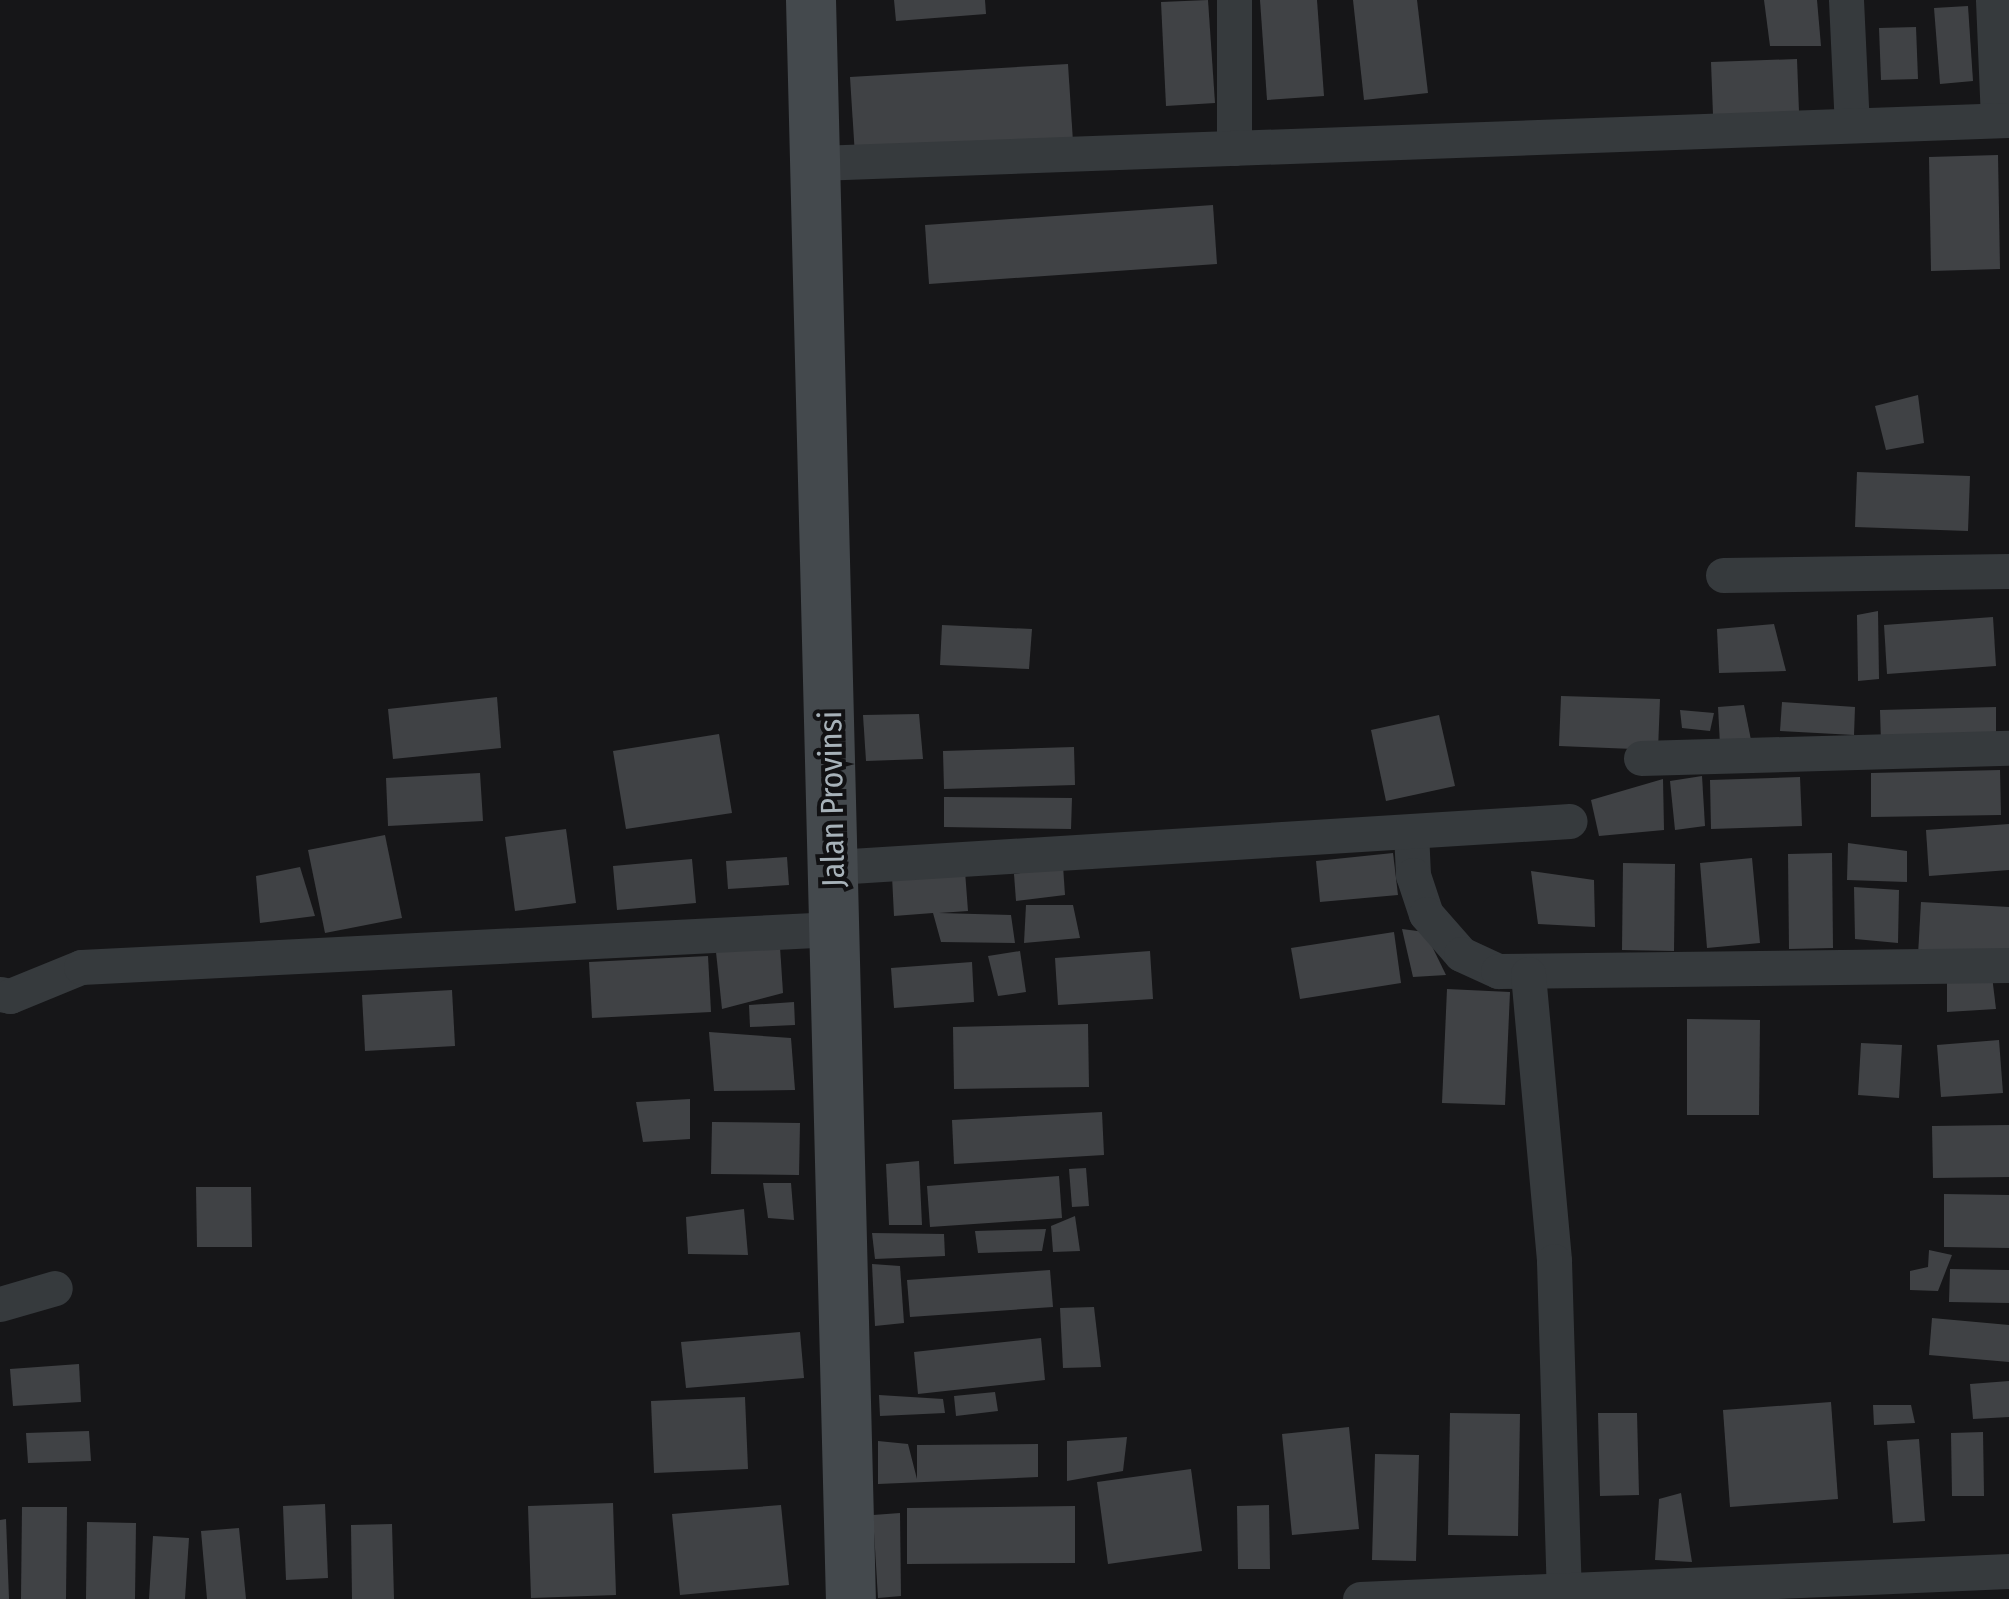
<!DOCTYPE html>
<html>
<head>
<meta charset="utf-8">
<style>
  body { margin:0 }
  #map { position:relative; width:2009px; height:1599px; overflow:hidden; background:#161618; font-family:"Fira Sans Condensed",sans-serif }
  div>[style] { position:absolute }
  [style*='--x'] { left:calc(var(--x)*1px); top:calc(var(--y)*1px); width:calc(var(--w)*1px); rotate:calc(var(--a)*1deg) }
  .building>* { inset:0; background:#404245 }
  .street>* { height:35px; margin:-17.5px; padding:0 17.5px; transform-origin:17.5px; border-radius:17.5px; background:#363a3d }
  .secondary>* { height:50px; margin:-25px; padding:0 25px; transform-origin:25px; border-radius:25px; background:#44494d }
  span { translate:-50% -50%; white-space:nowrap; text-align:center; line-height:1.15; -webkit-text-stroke:8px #111113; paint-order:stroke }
  .street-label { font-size:32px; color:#a7b2b9 }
</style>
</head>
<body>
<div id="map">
  <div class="building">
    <i style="clip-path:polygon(894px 0,985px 0,986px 14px,896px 21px)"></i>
    <i style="clip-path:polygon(1208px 0,1215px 103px,1166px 106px,1161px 2px)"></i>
    <i style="clip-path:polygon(1260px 0,1317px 0,1324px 96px,1267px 100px)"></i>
    <i style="clip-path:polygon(1353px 0,1417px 0,1428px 93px,1364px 100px)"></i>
    <i style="clip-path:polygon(1764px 0,1817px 0,1821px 46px,1770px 46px)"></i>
    <i style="clip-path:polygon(1968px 6px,1973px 81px,1940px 84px,1934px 8px)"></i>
    <i style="clip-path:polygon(1916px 27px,1918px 79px,1881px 80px,1879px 28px)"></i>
    <i style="clip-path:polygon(1797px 59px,1799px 112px,1713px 115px,1711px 62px)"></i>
    <i style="clip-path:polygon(1068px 64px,1073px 142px,855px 156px,850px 77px)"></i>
    <i style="clip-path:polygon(1998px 155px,2000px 269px,1931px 271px,1929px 157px)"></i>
    <i style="clip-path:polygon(1213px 205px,1217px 264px,929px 284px,925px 225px)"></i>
    <i style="clip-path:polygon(1918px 395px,1924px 443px,1886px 450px,1875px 406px)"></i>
    <i style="clip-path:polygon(1857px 472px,1970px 476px,1968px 531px,1855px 527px)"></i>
    <i style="clip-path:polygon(1878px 611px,1879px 679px,1858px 681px,1857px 615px)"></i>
    <i style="clip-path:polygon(1993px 617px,1996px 666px,1887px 674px,1884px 625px)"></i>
    <i style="clip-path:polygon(1774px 624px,1786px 671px,1719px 673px,1717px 629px)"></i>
    <i style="clip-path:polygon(942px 625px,1032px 629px,1029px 669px,940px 665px)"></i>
    <i style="clip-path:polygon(1561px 696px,1660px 699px,1658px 750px,1559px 746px)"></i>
    <i style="clip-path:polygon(497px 697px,501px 748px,393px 759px,388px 709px)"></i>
    <i style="clip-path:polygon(1782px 702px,1855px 707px,1854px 735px,1780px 731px)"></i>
    <i style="clip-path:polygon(1744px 705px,1752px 745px,1720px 745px,1718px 707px)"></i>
    <i style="clip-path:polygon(1996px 707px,1996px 740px,1881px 743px,1880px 710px)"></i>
    <i style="clip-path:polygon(1680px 710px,1714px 713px,1710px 731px,1682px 728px)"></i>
    <i style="clip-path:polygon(919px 714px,923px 759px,866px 761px,863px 715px)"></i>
    <i style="clip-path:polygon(1439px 715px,1455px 786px,1386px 801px,1371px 730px)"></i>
    <i style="clip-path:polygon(719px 734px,732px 813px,626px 829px,613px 751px)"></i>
    <i style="clip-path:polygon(1074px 747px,1075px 785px,944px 789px,943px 751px)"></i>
    <i style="clip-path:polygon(2000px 770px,2001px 815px,1871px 817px,1871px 773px)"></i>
    <i style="clip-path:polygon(480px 773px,483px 821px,388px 826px,386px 778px)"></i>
    <i style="clip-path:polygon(1702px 776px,1705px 826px,1675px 830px,1670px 781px)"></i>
    <i style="clip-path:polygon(1800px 777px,1802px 826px,1711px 829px,1710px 780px)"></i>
    <i style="clip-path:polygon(1663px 779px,1664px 830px,1599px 836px,1591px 800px)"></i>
    <i style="clip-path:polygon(944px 797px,1072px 798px,1071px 829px,944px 827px)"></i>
    <i style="clip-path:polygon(2009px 824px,2009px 870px,1929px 876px,1926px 830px)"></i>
    <i style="clip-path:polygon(566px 829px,576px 903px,515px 911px,505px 837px)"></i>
    <i style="clip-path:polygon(385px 835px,402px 918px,325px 933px,308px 850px)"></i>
    <i style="clip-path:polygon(1848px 843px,1907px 851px,1907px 882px,1847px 880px)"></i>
    <i style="clip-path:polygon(1393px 853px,1398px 895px,1320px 902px,1316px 861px)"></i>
    <i style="clip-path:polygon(1832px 853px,1833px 948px,1789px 949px,1788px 854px)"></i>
    <i style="clip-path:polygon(787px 857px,789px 885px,728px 889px,726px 861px)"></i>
    <i style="clip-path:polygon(1752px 858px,1760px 943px,1707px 948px,1700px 863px)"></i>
    <i style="clip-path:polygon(692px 859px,696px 903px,617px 910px,613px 866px)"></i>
    <i style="clip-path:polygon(1623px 863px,1675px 864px,1674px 951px,1622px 950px)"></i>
    <i style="clip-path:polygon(1063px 866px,1065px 895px,1016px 901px,1014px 874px)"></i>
    <i style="clip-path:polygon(300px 867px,315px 916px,260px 923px,256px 876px)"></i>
    <i style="clip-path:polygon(965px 871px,968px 911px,939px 913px,1011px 915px,1015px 943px,941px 942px,933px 913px,894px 916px,892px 876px)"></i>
    <i style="clip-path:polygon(1531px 871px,1594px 880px,1595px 927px,1538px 924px)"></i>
    <i style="clip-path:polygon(1854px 887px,1899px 890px,1898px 943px,1855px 939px)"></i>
    <i style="clip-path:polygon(1921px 902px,2009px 907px,2009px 959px,1918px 955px)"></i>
    <i style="clip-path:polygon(1026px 905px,1073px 905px,1080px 938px,1024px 943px)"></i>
    <i style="clip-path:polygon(1402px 929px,1425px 932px,1446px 975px,1413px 977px)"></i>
    <i style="clip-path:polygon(1394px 932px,1401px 983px,1300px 999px,1291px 948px)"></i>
    <i style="clip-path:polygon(780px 947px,783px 993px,722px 1009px,716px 952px)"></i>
    <i style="clip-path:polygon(1020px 951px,1026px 992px,998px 996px,988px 956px)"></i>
    <i style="clip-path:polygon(1150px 951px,1153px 999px,1058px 1005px,1055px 958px)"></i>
    <i style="clip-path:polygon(708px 956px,711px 1012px,592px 1018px,589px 962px)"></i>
    <i style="clip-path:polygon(972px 962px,974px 1002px,894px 1008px,891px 968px)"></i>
    <i style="clip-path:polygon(1992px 976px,1996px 1009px,1947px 1012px,1947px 979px)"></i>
    <i style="clip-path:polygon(1447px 989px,1510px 992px,1505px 1105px,1442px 1103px)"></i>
    <i style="clip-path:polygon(452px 990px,455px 1046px,365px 1051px,362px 995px)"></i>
    <i style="clip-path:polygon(794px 1002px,795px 1025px,750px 1027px,749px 1005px)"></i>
    <i style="clip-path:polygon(1687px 1019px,1760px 1020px,1759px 1115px,1687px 1115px)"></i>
    <i style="clip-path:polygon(1088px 1024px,1089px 1087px,954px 1089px,953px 1027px)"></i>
    <i style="clip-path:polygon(709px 1032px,791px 1038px,795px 1090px,714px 1091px)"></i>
    <i style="clip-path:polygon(1999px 1040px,2003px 1093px,1941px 1097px,1937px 1045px)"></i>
    <i style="clip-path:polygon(1861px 1043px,1902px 1045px,1899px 1098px,1858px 1095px)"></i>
    <i style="clip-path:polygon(690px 1099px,690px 1139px,643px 1142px,636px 1102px)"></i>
    <i style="clip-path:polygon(1102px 1112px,1104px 1155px,954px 1164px,952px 1120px)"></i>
    <i style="clip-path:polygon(712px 1122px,800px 1123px,799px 1175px,711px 1174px)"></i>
    <i style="clip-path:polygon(2009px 1125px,2009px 1177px,1933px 1178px,1932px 1126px)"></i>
    <i style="clip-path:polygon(919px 1161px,922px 1225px,889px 1225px,886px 1164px)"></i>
    <i style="clip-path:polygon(1086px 1168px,1089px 1206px,1072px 1207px,1069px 1169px)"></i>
    <i style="clip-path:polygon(1059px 1176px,1062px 1218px,930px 1227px,927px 1186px)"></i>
    <i style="clip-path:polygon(763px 1183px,791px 1183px,794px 1220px,768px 1218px)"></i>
    <i style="clip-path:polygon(196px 1187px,251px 1187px,252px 1247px,197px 1247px)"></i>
    <i style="clip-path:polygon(1944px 1194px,2009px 1195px,2009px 1248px,1944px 1247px)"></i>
    <i style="clip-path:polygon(744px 1209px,748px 1255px,688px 1254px,686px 1217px)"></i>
    <i style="clip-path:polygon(1075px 1216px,1080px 1251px,1053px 1252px,1051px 1226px)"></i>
    <i style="clip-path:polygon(1046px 1229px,1042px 1251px,978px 1253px,975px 1231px)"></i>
    <i style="clip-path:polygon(872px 1233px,944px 1234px,945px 1256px,875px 1259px)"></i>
    <i style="clip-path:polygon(1929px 1250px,1952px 1255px,1938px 1291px,1910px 1290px,1910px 1271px,1928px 1267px)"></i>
    <i style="clip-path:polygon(872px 1264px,900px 1266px,904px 1323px,875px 1326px)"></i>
    <i style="clip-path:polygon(1950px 1269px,2009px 1270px,2009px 1303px,1949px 1302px)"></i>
    <i style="clip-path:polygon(1050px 1270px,1053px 1307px,910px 1317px,907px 1280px)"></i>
    <i style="clip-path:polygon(1094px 1307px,1101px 1367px,1063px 1368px,1060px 1308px)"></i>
    <i style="clip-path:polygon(1932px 1318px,2009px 1325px,2009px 1362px,1929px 1355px)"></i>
    <i style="clip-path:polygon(800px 1332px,804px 1378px,686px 1388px,681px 1342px)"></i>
    <i style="clip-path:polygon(1041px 1338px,1045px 1380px,918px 1394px,914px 1352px)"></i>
    <i style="clip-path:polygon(79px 1364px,81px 1402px,13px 1406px,10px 1369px)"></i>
    <i style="clip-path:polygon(2009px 1381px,2009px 1417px,1973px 1419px,1970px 1384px)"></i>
    <i style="clip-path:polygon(995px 1392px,998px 1411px,956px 1416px,954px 1396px)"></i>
    <i style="clip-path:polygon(879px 1395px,943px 1399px,945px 1413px,880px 1416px)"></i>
    <i style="clip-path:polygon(745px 1397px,748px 1469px,654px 1473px,651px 1401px)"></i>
    <i style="clip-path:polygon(1831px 1402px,1838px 1499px,1730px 1507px,1723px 1410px)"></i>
    <i style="clip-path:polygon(1873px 1405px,1911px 1405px,1915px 1423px,1874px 1425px)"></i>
    <i style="clip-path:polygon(1450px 1413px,1520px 1414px,1518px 1536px,1448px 1535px)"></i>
    <i style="clip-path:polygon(1598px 1413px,1637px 1413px,1639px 1495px,1600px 1496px)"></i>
    <i style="clip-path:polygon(1349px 1427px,1359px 1529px,1292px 1535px,1282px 1434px)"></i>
    <i style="clip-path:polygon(89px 1431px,91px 1461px,28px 1463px,26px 1433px)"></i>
    <i style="clip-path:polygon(1983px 1432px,1984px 1496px,1952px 1496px,1951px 1433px)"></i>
    <i style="clip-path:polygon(1127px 1437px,1123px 1471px,1067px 1481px,1067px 1441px)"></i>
    <i style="clip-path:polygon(1919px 1439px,1925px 1521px,1893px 1523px,1887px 1441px)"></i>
    <i style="clip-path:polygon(878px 1441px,908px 1444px,917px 1479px,917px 1445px,1038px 1444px,1038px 1477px,878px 1484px)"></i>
    <i style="clip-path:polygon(1375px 1454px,1419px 1455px,1416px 1561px,1372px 1560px)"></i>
    <i style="clip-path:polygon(1191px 1469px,1202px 1551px,1108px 1564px,1097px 1482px)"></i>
    <i style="clip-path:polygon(1681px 1493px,1692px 1562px,1655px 1560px,1659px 1499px)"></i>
    <i style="clip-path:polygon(613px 1503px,616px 1595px,531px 1598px,528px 1506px)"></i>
    <i style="clip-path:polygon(325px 1504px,328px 1578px,286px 1580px,283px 1506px)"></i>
    <i style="clip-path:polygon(781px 1505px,789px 1585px,680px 1595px,672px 1514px)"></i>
    <i style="clip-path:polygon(1269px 1505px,1270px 1569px,1238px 1569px,1237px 1506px)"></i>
    <i style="clip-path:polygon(1075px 1506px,1075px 1563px,907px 1564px,907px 1508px)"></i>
    <i style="clip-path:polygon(22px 1507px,67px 1507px,66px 1599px,21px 1599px)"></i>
    <i style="clip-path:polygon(900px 1513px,901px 1596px,878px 1598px,873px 1515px)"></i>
    <i style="clip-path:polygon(6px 1519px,9px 1599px,0 1599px,0 1520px)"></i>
    <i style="clip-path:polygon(87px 1522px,136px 1523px,135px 1599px,86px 1599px)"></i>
    <i style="clip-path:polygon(392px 1524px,394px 1599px,352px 1599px,351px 1525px)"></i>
    <i style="clip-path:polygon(239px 1528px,246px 1599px,207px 1599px,201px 1531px)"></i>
    <i style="clip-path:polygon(153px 1536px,189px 1538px,185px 1599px,149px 1599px)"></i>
  </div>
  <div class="street">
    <i style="--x:1234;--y:0;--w:148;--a:90"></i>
    <i style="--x:1846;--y:0;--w:125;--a:87.3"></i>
    <i style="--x:1993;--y:0;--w:120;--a:87.6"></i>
    <i style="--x:817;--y:163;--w:1193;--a:-2.07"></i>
    <i style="--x:1723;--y:575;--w:286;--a:-0.8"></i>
    <i style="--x:1641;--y:758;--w:368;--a:-1.6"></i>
    <i style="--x:1411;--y:832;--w:43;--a:87.3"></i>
    <i style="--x:1413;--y:875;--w:41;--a:71.6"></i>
    <i style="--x:1426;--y:914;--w:53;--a:48.8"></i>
    <i style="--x:1461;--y:954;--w:41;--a:24.7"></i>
    <i style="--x:1498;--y:971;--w:511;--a:-0.67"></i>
    <i style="--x:835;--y:867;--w:736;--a:-3.58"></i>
    <i style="--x:1528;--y:974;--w:288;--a:84.8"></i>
    <i style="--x:1554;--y:1261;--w:329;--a:88.3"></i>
    <i style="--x:0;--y:994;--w:10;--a:11"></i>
    <i style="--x:10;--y:996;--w:77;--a:-22.2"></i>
    <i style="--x:81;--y:967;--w:754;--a:-2.89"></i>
    <i style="--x:0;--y:1304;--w:57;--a:-16.2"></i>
    <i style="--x:1360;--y:1599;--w:650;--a:-2.47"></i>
  </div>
  <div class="secondary">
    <i style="--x:811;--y:0;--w:1600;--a:88.57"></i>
  </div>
  <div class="street-label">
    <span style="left:832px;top:799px;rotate:-91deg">Jalan Provinsi</span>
  </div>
</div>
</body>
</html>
